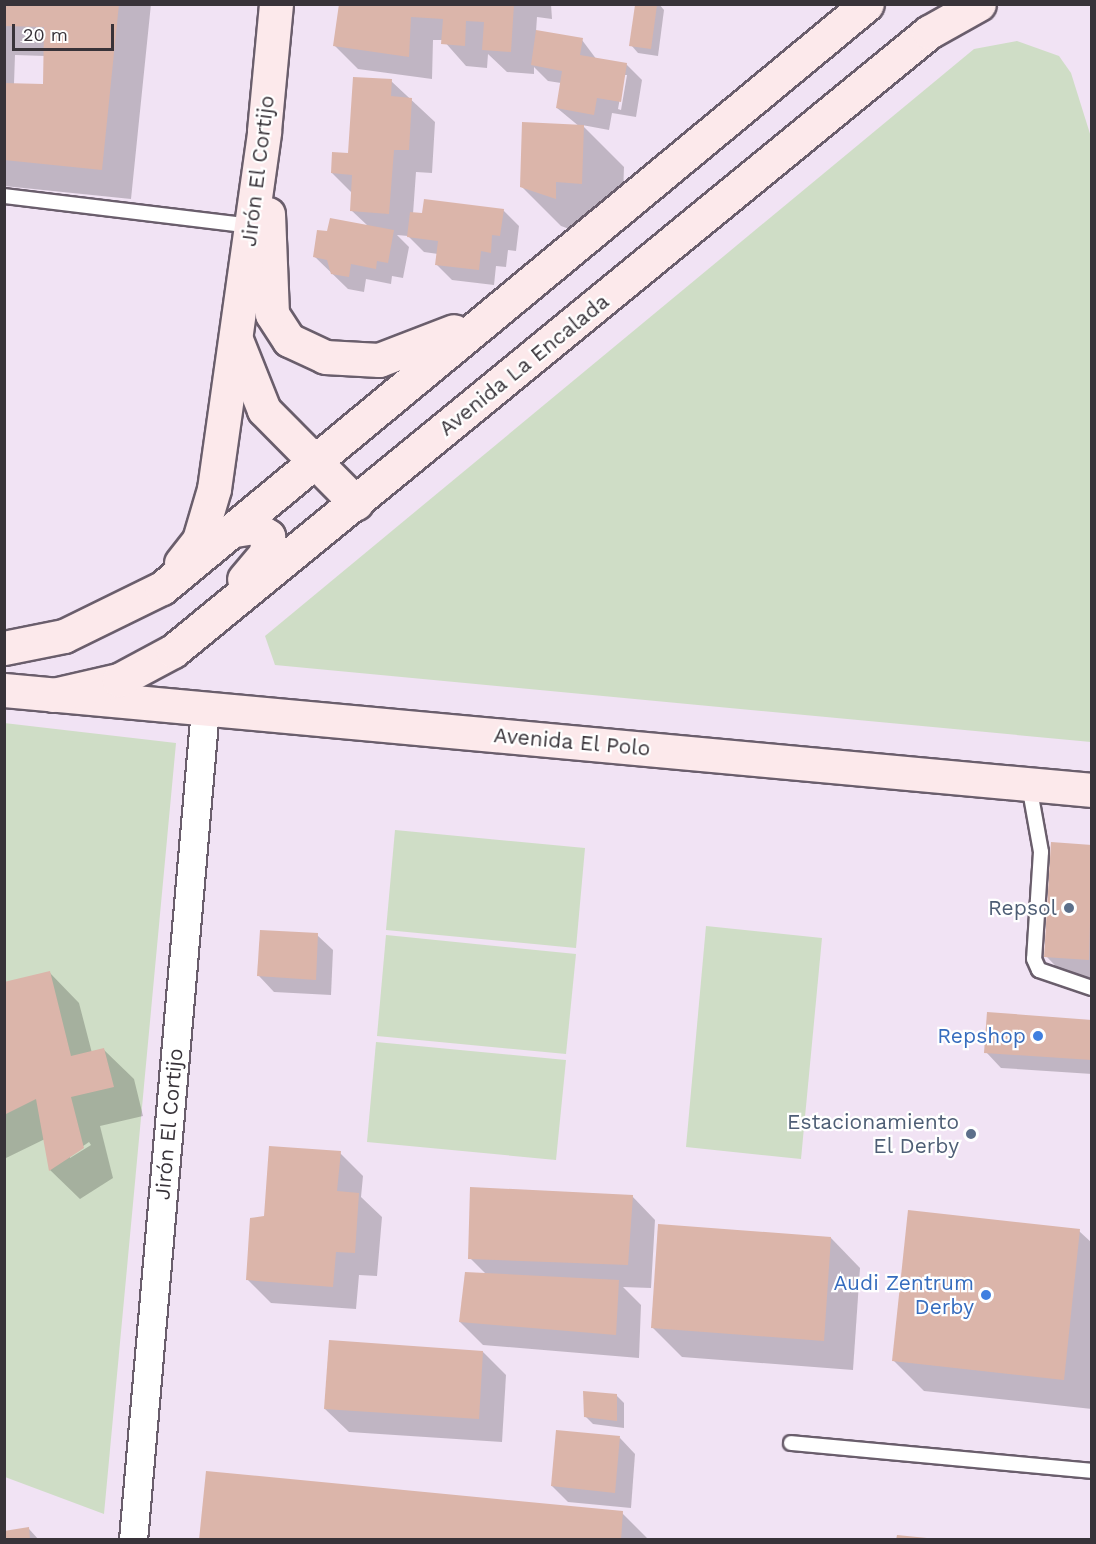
<!DOCTYPE html>
<html>
<head>
<meta charset="utf-8">
<style>
  body { margin:0 }
  #map { position:relative; width:1096px; height:1544px; overflow:hidden; background:#f1e3f4; font-family:"Work Sans",sans-serif }
  div>[style] { position:absolute }
  [style*='--x'] { left:calc(var(--x)*1px); top:calc(var(--y)*1px); width:calc(var(--w)*1px); rotate:calc(var(--a)*1deg) }
  .green>* { inset:0; background:#cfddc6 }
  .shadow>* { inset:0; background:#0003 }
  .building>* { inset:0; background:#dbb5aa }
  .roads { filter:drop-shadow(2px 0 #6a5e6c) drop-shadow(-2px 0 #6a5e6c) drop-shadow(0 2px #6a5e6c) drop-shadow(0 -2px #6a5e6c) }
  .lane>* { height:14px; margin:-7px; padding:0 7px; transform-origin:7px; border-radius:7px; background:#fff }
  .street>* { height:27px; margin:-13.5px; padding:0 13.5px; transform-origin:13.5px; border-radius:13.5px; background:#fff }
  .secondary>* { height:33px; margin:-16.5px; padding:0 16.5px; transform-origin:16.5px; border-radius:16.5px; background:#fce9eb }
  .dots>* { width:16px; height:16px; translate:-50% -50%; box-sizing:border-box; border:3px solid #fff; border-radius:50% }
  span { translate:-50% -50%; white-space:nowrap; text-align:center; line-height:1.15; -webkit-text-stroke:4.5px #fff; paint-order:stroke }
  .street-label { font-size:21px; color:#383339 }
  .service-label { font-size:21px; color:#4e5e75 }
  .right { translate:-100% -50%; text-align:right }
  .shop-label { font-size:21px; color:#366cbe }
  .frame { position:absolute; inset:0; border:6px solid #383339; pointer-events:none }
  .scale { position:absolute; left:12px; top:24px; width:102px; height:27px; box-sizing:border-box; border:3px solid #383339; border-top:0; padding-left:8px; font-size:18px; line-height:21px; white-space:nowrap; color:#383339; -webkit-text-stroke:4px #fff; paint-order:stroke }
</style>
</head>
<body>
<div id="map">
  <div class="green">
    <i style="clip-path:polygon(1017px 41px,1059px 56px,1071px 73px,1091px 137px,1091px 742px,275px 665px,265px 636px,974px 49px)"></i>
    <i style="clip-path:polygon(4px 723px,176px 743px,104px 1514px,5px 1477px)"></i>
    <i style="clip-path:polygon(395px 830px,585px 848px,576px 948px,386px 930px)"></i>
    <i style="clip-path:polygon(706px 926px,822px 938px,801px 1159px,686px 1147px)"></i>
    <i style="clip-path:polygon(386px 935px,576px 954px,566px 1054px,377px 1036px)"></i>
    <i style="clip-path:polygon(376px 1042px,566px 1060px,556px 1160px,367px 1142px)"></i>
  </div>
  <div class="shadow">
    <i style="clip-path:polygon(evenodd,4px 4px,151px 4px,131px 199px,4px 186px,4px 4px,15px 55px,45px 56px,44px 85px,14px 84px,15px 55px)"></i>
    <i style="clip-path:polygon(evenodd,340px 4px,551px 4px,552px 19px,537px 17px,536px 32px,582px 40px,597px 60px,626px 64px,642px 80px,636px 117px,612px 113px,609px 130px,582px 125px,624px 167px,622px 223px,595px 238px,561px 226px,521px 186px,580px 127px,557px 108px,561px 83px,548px 81px,534px 67px,534px 74px,507px 72px,488px 54px,487px 68px,466px 66px,443px 40px,433px 40px,432px 79px,358px 69px,334px 45px,340px 4px,624px 75px,627px 75px,621px 110px,618px 109px,624px 75px)"></i>
    <i style="clip-path:polygon(636px 4px,659px 4px,664px 10px,658px 56px,638px 53px,631px 45px)"></i>
    <i style="clip-path:polygon(391px 81px,435px 122px,432px 173px,416px 172px,413px 214px,503px 210px,519px 226px,516px 251px,508px 250px,506px 267px,496px 266px,494px 285px,452px 280px,436px 264px,438px 254px,424px 252px,408px 236px,397px 235px,409px 247px,403px 278px,392px 276px,391px 284px,366px 279px,364px 292px,348px 289px,314px 256px,328px 233px,368px 226px,351px 210px,352px 193px,332px 173px,349px 155px)"></i>
    <i style="clip-path:polygon(1092px 847px,1092px 981px,1069px 980px,1046px 956px)"></i>
    <i style="clip-path:polygon(317px 935px,333px 950px,331px 995px,274px 992px,259px 976px)"></i>
    <i style="clip-path:polygon(evenodd,50px 973px,79px 1003px,92px 1053px,104px 1050px,134px 1079px,143px 1116px,100px 1126px,113px 1178px,80px 1199px,50px 1170px,45px 1139px,4px 1159px,4px 984px,50px 973px,89px 1142px,91px 1145px,70px 1158px,70px 1155px,89px 1142px)"></i>
    <i style="clip-path:polygon(1092px 1021px,1092px 1074px,1001px 1068px,986px 1052px)"></i>
    <i style="clip-path:polygon(340px 1153px,363px 1176px,361px 1197px,382px 1217px,377px 1276px,359px 1275px,356px 1309px,271px 1303px,247px 1279px,266px 1217px)"></i>
    <i style="clip-path:polygon(632px 1196px,655px 1220px,651px 1288px,623px 1287px,641px 1305px,639px 1358px,483px 1345px,460px 1322px,486px 1274px,470px 1258px)"></i>
    <i style="clip-path:polygon(1079px 1231px,1092px 1243px,1092px 1409px,924px 1391px,894px 1361px)"></i>
    <i style="clip-path:polygon(831px 1238px,860px 1268px,853px 1370px,682px 1357px,652px 1327px)"></i>
    <i style="clip-path:polygon(483px 1352px,506px 1375px,502px 1442px,349px 1432px,325px 1409px)"></i>
    <i style="clip-path:polygon(616px 1395px,624px 1403px,624px 1428px,593px 1424px,585px 1416px)"></i>
    <i style="clip-path:polygon(620px 1438px,635px 1454px,631px 1508px,568px 1502px,552px 1486px)"></i>
    <i style="clip-path:polygon(622px 1513px,649px 1540px,201px 1540px)"></i>
    <i style="clip-path:polygon(29px 1529px,39px 1540px,4px 1540px)"></i>
  </div>
  <div class="building">
    <i style="clip-path:polygon(4px 4px,119px 4px,102px 170px,4px 160px,4px 83px,43px 84px,44px 27px,4px 26px)"></i>
    <i style="clip-path:polygon(339px 4px,514px 4px,511px 52px,482px 50px,484px 22px,466px 21px,465px 46px,441px 44px,443px 19px,411px 17px,409px 57px,333px 46px)"></i>
    <i style="clip-path:polygon(635px 5px,657px 5px,651px 49px,629px 46px)"></i>
    <i style="clip-path:polygon(536px 30px,583px 38px,580px 55px,627px 63px,621px 102px,597px 98px,594px 115px,556px 108px,562px 71px,531px 65px)"></i>
    <i style="clip-path:polygon(353px 77px,392px 79px,391px 96px,412px 98px,409px 150px,394px 150px,389px 214px,350px 211px,352px 175px,331px 173px,332px 152px,348px 153px)"></i>
    <i style="clip-path:polygon(522px 122px,584px 125px,582px 184px,556px 182px,556px 199px,520px 187px)"></i>
    <i style="clip-path:polygon(424px 199px,504px 209px,500px 236px,492px 235px,491px 253px,481px 251px,479px 270px,435px 265px,438px 241px,407px 237px,410px 212px,422px 213px)"></i>
    <i style="clip-path:polygon(330px 218px,394px 230px,388px 263px,377px 261px,376px 269px,351px 264px,349px 277px,331px 274px,327px 260px,313px 257px,317px 230px,327px 231px)"></i>
    <i style="clip-path:polygon(1051px 842px,1092px 845px,1089px 960px,1044px 957px)"></i>
    <i style="clip-path:polygon(260px 930px,318px 933px,316px 980px,257px 976px)"></i>
    <i style="clip-path:polygon(50px 971px,71px 1056px,104px 1048px,114px 1087px,71px 1097px,84px 1148px,49px 1171px,36px 1099px,4px 1115px,4px 982px)"></i>
    <i style="clip-path:polygon(987px 1012px,1092px 1020px,1092px 1060px,984px 1053px)"></i>
    <i style="clip-path:polygon(269px 1146px,341px 1151px,337px 1191px,359px 1193px,355px 1253px,336px 1252px,333px 1287px,246px 1280px,250px 1218px,264px 1216px)"></i>
    <i style="clip-path:polygon(470px 1187px,633px 1195px,628px 1265px,468px 1259px)"></i>
    <i style="clip-path:polygon(908px 1210px,1080px 1229px,1064px 1380px,892px 1361px)"></i>
    <i style="clip-path:polygon(658px 1224px,831px 1237px,824px 1341px,651px 1328px)"></i>
    <i style="clip-path:polygon(465px 1272px,619px 1280px,616px 1335px,459px 1322px)"></i>
    <i style="clip-path:polygon(329px 1340px,483px 1351px,479px 1419px,324px 1409px)"></i>
    <i style="clip-path:polygon(583px 1391px,617px 1394px,617px 1421px,584px 1417px)"></i>
    <i style="clip-path:polygon(556px 1430px,620px 1436px,615px 1493px,551px 1486px)"></i>
    <i style="clip-path:polygon(206px 1471px,623px 1511px,621px 1540px,199px 1540px)"></i>
    <i style="clip-path:polygon(29px 1527px,30px 1540px,4px 1540px,4px 1531px)"></i>
    <i style="clip-path:polygon(897px 1535px,927px 1538px,927px 1540px,896px 1540px)"></i>
  </div>
  <div class="roads">
    <div class="lane">
      <i style="--x:4;--y:196;--w:249;--a:6.9"></i>
      <i style="--x:1029;--y:785;--w:68;--a:79.8"></i>
      <i style="--x:1041;--y:852;--w:107;--a:93.7"></i>
      <i style="--x:1034;--y:959;--w:12;--a:66"></i>
      <i style="--x:1039;--y:970;--w:56;--a:18.8"></i>
      <i style="--x:791;--y:1443;--w:302;--a:5.3"></i>
    </div>
    <div class="street">
      <i style="--x:133;--y:1540;--w:835;--a:-85.05"></i>
    </div>
    <div class="secondary">
      <i style="--x:268;--y:214;--w:100;--a:87.7"></i>
      <i style="--x:272;--y:314;--w:31;--a:57"></i>
      <i style="--x:289;--y:340;--w:40;--a:25"></i>
      <i style="--x:325;--y:357;--w:54;--a:3.2"></i>
      <i style="--x:379;--y:360;--w:80;--a:-21.1"></i>
      <i style="--x:237;--y:342;--w:73;--a:68.3"></i>
      <i style="--x:264;--y:410;--w:131;--a:45.3"></i>
      <i style="--x:235;--y:530;--w:19;--a:-9"></i>
      <i style="--x:254;--y:527;--w:17;--a:33"></i>
      <i style="--x:268;--y:536;--w:17;--a:97"></i>
      <i style="--x:266;--y:553;--w:34;--a:130"></i>
      <i style="--x:181;--y:563;--w:29;--a:-52"></i>
      <i style="--x:199;--y:540;--w:53;--a:-73.6"></i>
      <i style="--x:214;--y:489;--w:361;--a:-82"></i>
      <i style="--x:264;--y:131;--w:128;--a:-84.6"></i>
      <i style="--x:4;--y:648;--w:61;--a:-11.3"></i>
      <i style="--x:64;--y:636;--w:109;--a:-26.1"></i>
      <i style="--x:162;--y:588;--w:915;--a:-39.64"></i>
      <i style="--x:4;--y:690;--w:1093;--a:5.25"></i>
      <i style="--x:53;--y:695;--w:68;--a:-12.8"></i>
      <i style="--x:119;--y:680;--w:61;--a:-28.2"></i>
      <i style="--x:173;--y:651;--w:977;--a:-39.31"></i>
      <i style="--x:929;--y:32;--w:57;--a:-29.2"></i>
    </div>
  </div>
  <div class="dots">
    <i style="left:1069px;top:908px;background:#5c6f8a"></i>
    <i style="left:1038px;top:1036px;background:#3f7fe0"></i>
    <i style="left:971px;top:1134px;background:#5c6f8a"></i>
    <i style="left:986px;top:1295px;background:#3f7fe0"></i>
  </div>
  <div class="street-label">
    <span style="left:258px;top:171px;rotate:-83deg">Jirón El Cortijo</span>
    <span style="left:524px;top:365px;rotate:-39deg">Avenida La Encalada</span>
    <span style="left:572px;top:742px;rotate:5deg">Avenida El Polo</span>
    <span style="left:169px;top:1124px;rotate:-85deg">Jirón El Cortijo</span>
  </div>
  <div class="service-label">
    <span class="right" style="left:1057px;top:908px">Repsol</span>
    <span class="right" style="left:959px;top:1134px">Estacionamiento<br>El Derby</span>
  </div>
  <div class="shop-label">
    <span class="right" style="left:1026px;top:1036px">Repshop</span>
    <span class="right" style="left:974px;top:1295px">Audi Zentrum<br>Derby</span>
  </div>
  <div class="frame"></div>
  <div class="scale">20 m</div>
</div>
</body>
</html>
